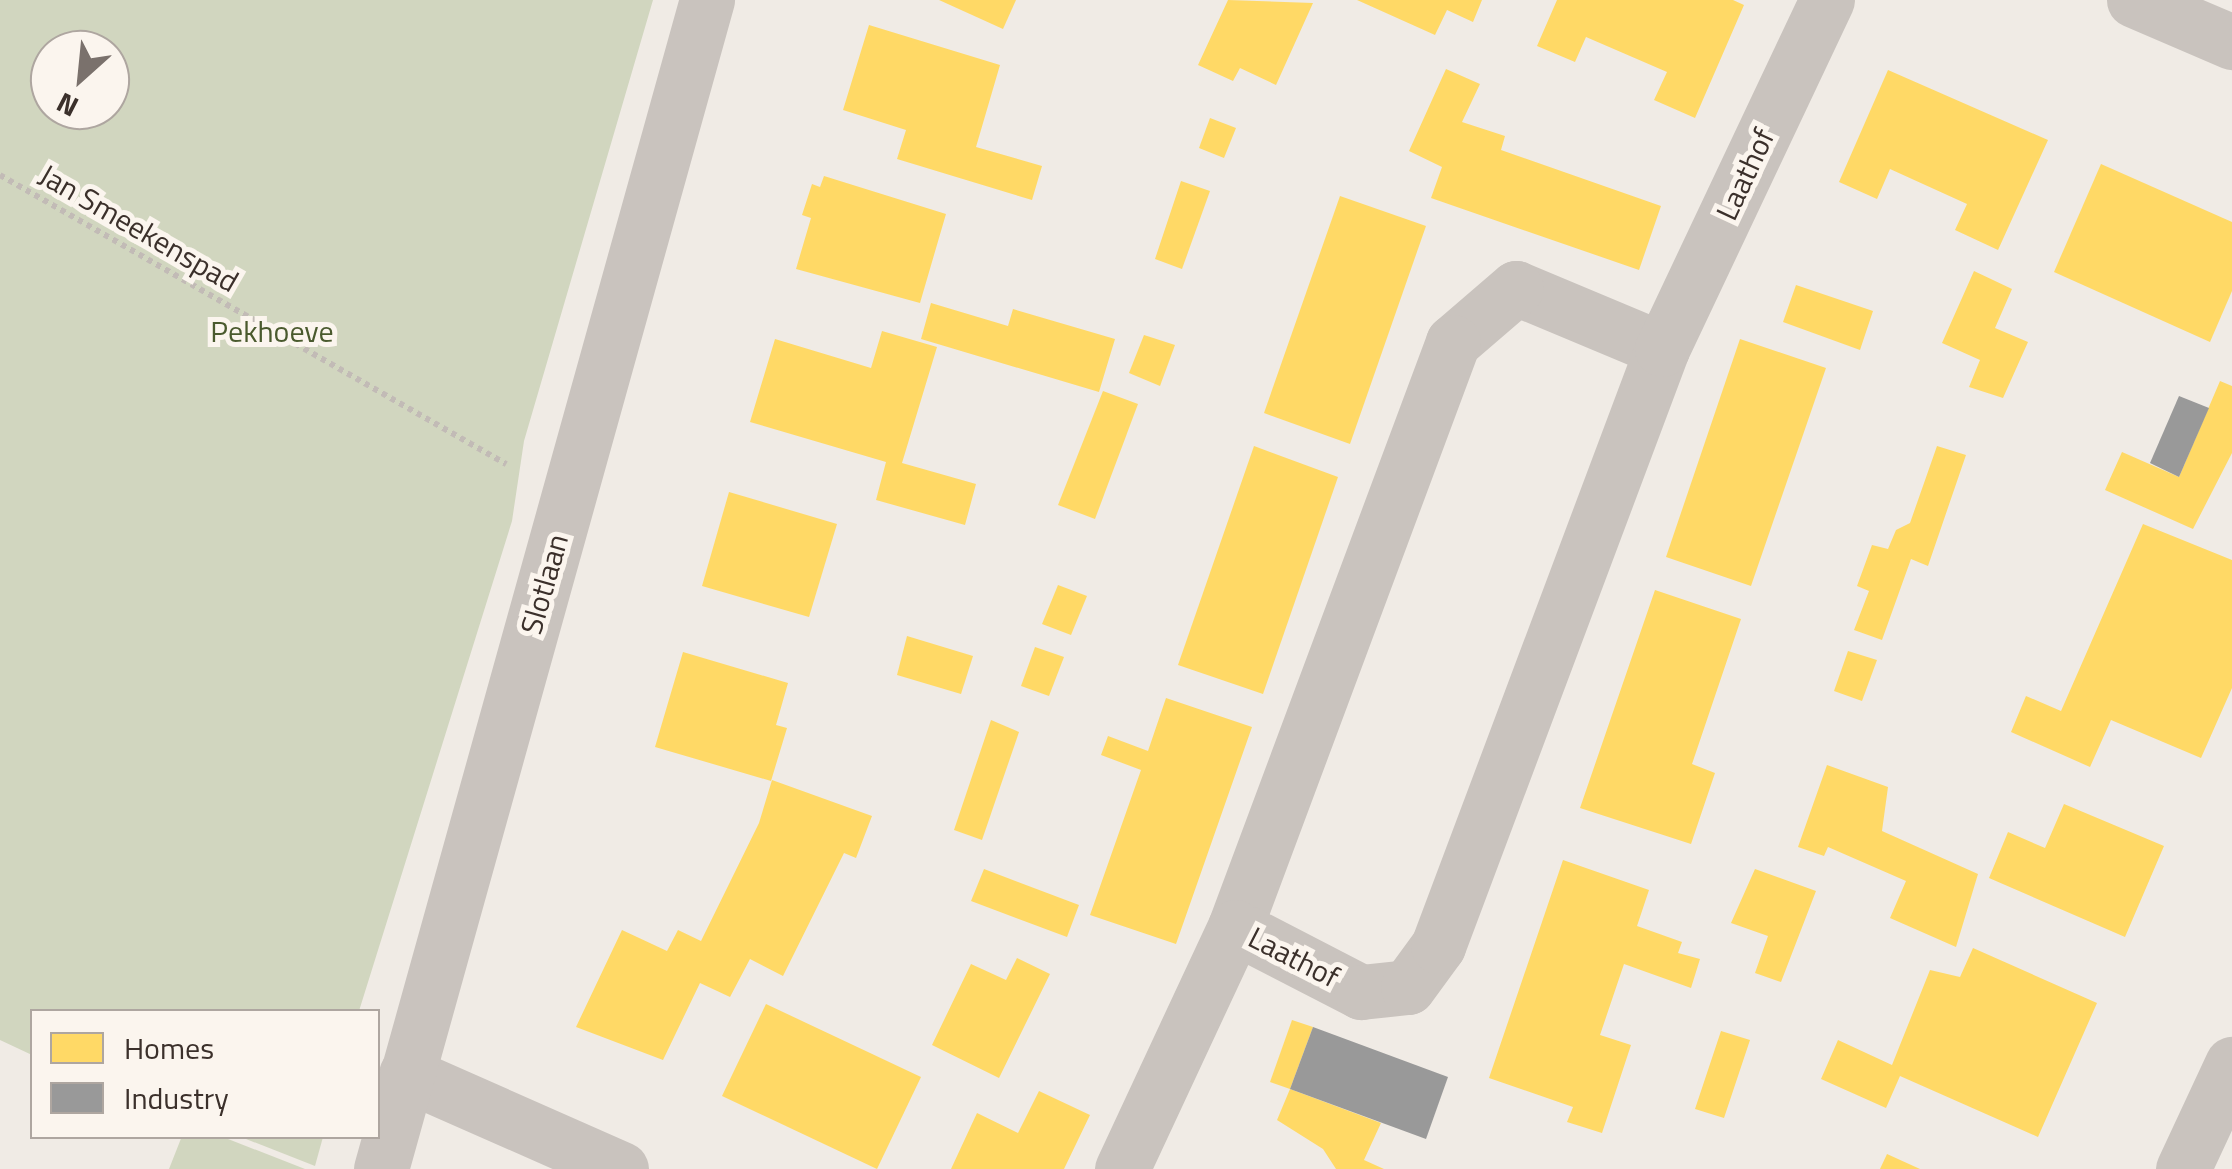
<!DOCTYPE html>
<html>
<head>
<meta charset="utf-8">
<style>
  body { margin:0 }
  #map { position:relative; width:2232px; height:1169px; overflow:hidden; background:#f0ebe5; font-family:"Titillium Web",sans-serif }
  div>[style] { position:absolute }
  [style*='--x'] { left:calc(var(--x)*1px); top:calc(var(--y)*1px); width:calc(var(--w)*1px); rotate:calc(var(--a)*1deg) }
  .green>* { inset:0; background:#d1d6bf }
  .homes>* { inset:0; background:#ffd966 }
  .industry>* { inset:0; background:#999 }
  .path>* { height:6px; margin-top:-3px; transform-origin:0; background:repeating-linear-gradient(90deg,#c2bbb6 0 5px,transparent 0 10px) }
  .street>* { height:55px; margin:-27.5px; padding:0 27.5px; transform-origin:27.5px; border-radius:27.5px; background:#c9c3be }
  span { translate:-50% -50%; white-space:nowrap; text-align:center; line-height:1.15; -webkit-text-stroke:10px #fbf5ee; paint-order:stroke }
  .street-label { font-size:30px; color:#3b302b }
  .park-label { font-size:30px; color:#4a5a2e }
  .legend { position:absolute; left:30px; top:1009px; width:350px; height:130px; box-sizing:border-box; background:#fbf5ee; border:2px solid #aea6a0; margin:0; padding:12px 18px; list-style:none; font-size:30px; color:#3b302b }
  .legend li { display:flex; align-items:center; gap:20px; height:50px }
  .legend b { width:50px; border:2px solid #aea6a0 }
  .north { position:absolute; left:30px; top:30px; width:100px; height:100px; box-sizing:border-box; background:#fbf5ee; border:2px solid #aea6a0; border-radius:50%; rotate:207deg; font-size:28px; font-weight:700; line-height:40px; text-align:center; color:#3b302b }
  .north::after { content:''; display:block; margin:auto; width:35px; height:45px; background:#7a716c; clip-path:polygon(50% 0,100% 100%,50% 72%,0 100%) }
</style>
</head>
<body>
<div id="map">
  <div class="green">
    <i style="clip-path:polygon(evenodd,0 0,653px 0,524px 441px,512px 521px,359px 1011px,32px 1012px,32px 1055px,0 1040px,0 0,50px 50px,110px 50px,110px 110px,50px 110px,50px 50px)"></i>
    <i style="clip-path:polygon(182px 1136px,223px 1137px,305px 1169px,169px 1169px)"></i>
    <i style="clip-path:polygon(241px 1137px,323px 1137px,315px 1166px)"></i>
  </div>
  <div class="homes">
    <i style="clip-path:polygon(939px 0,1016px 0,1003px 29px)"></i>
    <i style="clip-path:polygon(1228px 0,1313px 3px,1276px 85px,1240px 68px,1233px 81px,1198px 65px)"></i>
    <i style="clip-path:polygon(1357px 0,1482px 0,1473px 22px,1447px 10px,1435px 35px)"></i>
    <i style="clip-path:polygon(1557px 0,1733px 0,1744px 5px,1695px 118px,1654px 100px,1667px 72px,1586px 37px,1575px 62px,1537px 46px)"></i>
    <i style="clip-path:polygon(869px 25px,1000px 65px,976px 147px,1042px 166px,1032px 200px,897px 159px,906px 130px,843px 110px)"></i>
    <i style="clip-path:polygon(1446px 69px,1480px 84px,1462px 122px,1505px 136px,1501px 150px,1661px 206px,1639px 270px,1431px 198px,1442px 167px,1409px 151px)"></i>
    <i style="clip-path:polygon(1888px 70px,2048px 140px,1998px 250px,1955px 230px,1967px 204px,1890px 169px,1877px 199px,1839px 182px)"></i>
    <i style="clip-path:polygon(1210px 118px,1236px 128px,1224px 158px,1199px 148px)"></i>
    <i style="clip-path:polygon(2101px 164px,2232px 222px,2232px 291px,2210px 342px,2054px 272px)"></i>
    <i style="clip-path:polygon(824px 176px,946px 214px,920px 303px,796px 269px,811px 218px,802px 215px,812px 184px,820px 187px)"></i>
    <i style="clip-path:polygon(1181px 181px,1210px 191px,1182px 269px,1155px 259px)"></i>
    <i style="clip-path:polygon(1340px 196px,1426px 226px,1350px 444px,1264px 413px)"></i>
    <i style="clip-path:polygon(1974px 271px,2012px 289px,1995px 328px,2028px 342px,2003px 398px,1969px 387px,1980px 360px,1942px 343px)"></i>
    <i style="clip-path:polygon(1796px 285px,1873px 311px,1860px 350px,1783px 322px)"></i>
    <i style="clip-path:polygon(931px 303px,1008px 326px,1013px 309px,1115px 339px,1099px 392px,921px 339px)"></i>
    <i style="clip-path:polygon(882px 331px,937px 347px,902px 463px,976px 484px,965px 525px,876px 500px,886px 462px,750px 422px,775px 339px,871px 368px)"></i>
    <i style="clip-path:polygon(1144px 335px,1175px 345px,1160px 386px,1129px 373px)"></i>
    <i style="clip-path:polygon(1740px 339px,1826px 368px,1751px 586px,1666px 557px)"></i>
    <i style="clip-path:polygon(2220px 381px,2232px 386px,2232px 453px,2193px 529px,2105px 490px,2122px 452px,2179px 477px)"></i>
    <i style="clip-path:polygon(1103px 391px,1138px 404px,1095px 519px,1058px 505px)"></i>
    <i style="clip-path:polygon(1254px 446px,1338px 477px,1263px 694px,1178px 665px)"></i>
    <i style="clip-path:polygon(1937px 446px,1966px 455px,1928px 566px,1911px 559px,1882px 640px,1854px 630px,1869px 591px,1857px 586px,1872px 545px,1888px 549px,1896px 530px,1910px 523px)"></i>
    <i style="clip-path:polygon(729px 492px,837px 524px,809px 617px,702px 586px)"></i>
    <i style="clip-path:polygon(2143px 524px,2232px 560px,2232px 688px,2201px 758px,2111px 720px,2090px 767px,2011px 732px,2026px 696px,2061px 711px)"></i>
    <i style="clip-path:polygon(1058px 585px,1087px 596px,1071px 635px,1042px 624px)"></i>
    <i style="clip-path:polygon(1655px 590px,1741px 619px,1692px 764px,1715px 773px,1691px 844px,1580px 808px)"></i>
    <i style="clip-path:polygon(907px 636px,973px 656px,961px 694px,897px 675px)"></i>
    <i style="clip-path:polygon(1035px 647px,1064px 657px,1049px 696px,1021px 686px)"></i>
    <i style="clip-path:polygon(1848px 651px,1877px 660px,1862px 701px,1834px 691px)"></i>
    <i style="clip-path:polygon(683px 652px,788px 683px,776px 725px,787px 728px,771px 781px,655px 747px)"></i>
    <i style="clip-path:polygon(1166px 698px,1252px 727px,1176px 944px,1090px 915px,1141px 770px,1101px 755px,1108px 736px,1148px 751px)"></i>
    <i style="clip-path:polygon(991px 720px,1019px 732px,982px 840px,954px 830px)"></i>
    <i style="clip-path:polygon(1827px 765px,1888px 787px,1882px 831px,1978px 874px,1956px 947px,1890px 918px,1906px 881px,1828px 847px,1824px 856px,1798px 847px)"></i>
    <i style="clip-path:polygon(772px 780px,872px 816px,856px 858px,844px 853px,783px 976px,750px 959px,730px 997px,700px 983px,663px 1060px,576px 1027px,622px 930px,667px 951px,678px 930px,701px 941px,759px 823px)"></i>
    <i style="clip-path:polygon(2064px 804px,2164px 846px,2125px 937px,1989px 878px,2008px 832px,2045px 848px)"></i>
    <i style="clip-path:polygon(1563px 860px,1649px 890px,1637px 926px,1682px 942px,1678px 953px,1700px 959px,1691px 988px,1624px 964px,1600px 1035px,1631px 1045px,1602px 1133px,1567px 1122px,1573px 1107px,1489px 1078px)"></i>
    <i style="clip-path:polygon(984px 869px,1079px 905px,1067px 937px,971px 901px)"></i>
    <i style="clip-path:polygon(1755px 869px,1816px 891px,1781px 982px,1755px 973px,1768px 936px,1731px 923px)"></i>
    <i style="clip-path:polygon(1973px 948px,2097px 1003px,2038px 1137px,1900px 1076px,1886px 1108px,1821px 1079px,1838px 1040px,1892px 1065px,1930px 970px,1960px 977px)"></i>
    <i style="clip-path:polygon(1017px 958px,1050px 974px,999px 1078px,932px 1045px,971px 964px,1006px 980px)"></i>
    <i style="clip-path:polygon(766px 1004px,921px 1077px,877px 1169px,722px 1096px)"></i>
    <i style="clip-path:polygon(1292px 1020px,1313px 1027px,1290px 1089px,1270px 1082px)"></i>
    <i style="clip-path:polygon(1721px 1031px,1750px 1040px,1724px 1118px,1695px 1109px)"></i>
    <i style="clip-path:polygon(1290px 1089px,1381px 1123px,1364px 1160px,1384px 1169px,1336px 1169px,1323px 1149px,1277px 1120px)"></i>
    <i style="clip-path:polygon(1039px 1091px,1090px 1115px,1064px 1169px,951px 1169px,977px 1113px,1018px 1133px)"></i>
    <i style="clip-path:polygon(1887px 1154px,1920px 1169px,1880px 1169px)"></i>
  </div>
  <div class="industry">
    <i style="clip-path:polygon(2179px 396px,2209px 408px,2179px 477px,2150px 463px)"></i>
    <i style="clip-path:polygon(1313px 1027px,1448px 1077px,1426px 1139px,1290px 1089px)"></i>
  </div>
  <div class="path">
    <i style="--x:0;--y:175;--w:583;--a:29.73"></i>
  </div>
  <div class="street">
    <i style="--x:2134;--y:0;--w:107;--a:23.2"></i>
    <i style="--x:1662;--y:349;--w:158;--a:-157.3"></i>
    <i style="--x:1516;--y:288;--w:83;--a:139.4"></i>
    <i style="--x:1453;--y:342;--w:624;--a:110.44"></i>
    <i style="--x:1235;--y:927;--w:142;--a:27.3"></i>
    <i style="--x:1361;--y:992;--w:47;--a:-6.1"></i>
    <i style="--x:1408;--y:987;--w:51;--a:-53.8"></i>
    <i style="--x:1438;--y:946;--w:638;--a:-69.43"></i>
    <i style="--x:1662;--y:349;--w:386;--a:-64.7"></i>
    <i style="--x:406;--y:1074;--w:235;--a:23.8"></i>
    <i style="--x:381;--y:1169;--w:1214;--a:-74.42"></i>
    <i style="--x:1122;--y:1169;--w:267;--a:-65"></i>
    <i style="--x:2183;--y:1169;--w:116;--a:-65"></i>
  </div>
  <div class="street-label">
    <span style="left:1745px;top:174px;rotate:-65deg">Laathof</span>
    <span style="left:139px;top:228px;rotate:30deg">Jan Smeekenspad</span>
    <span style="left:544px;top:584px;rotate:-74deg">Slotlaan</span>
    <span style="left:1294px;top:957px;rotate:27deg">Laathof</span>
  </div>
  <div class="park-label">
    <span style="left:272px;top:331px">Pekhoeve</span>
  </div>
  <ul class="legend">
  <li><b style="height:28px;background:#ffd966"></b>Homes</li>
  <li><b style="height:28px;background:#999"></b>Industry</li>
  </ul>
  <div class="north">N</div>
</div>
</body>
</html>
